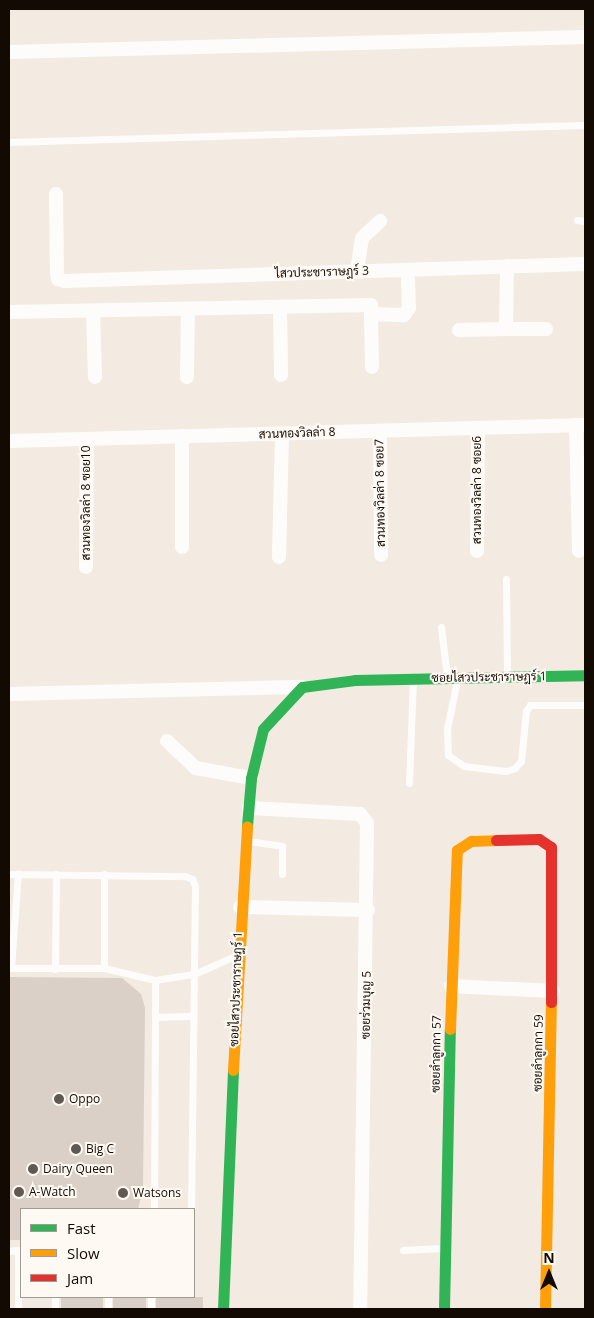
<!DOCTYPE html>
<html>
<head>
<meta charset="utf-8">
<style>
  body { margin:0 }
  #map { position:relative; width:594px; height:1318px; overflow:hidden; background:#f3eae2; font-family:"Open Sans",Sarabun,sans-serif }
  div>[style] { position:absolute }
  [style*='--x'] { left:calc(var(--x)*1px); top:calc(var(--y)*1px); width:calc(var(--w)*1px); rotate:calc(var(--a)*1deg) }
  .building>* { inset:0; background:#dad0c8 }
  .lane>* { height:7px; margin:-3.5px; padding:0 3.5px; transform-origin:3.5px; border-radius:3.5px; background:#fdfcfb }
  .street>* { height:14px; margin:-7px; padding:0 7px; transform-origin:7px; border-radius:7px; background:#fdfcfb }
  .fast>* { height:11px; margin:-5.5px; padding:0 5.5px; transform-origin:5.5px; border-radius:5.5px; background:#30b455 }
  .slow>* { height:11px; margin:-5.5px; padding:0 5.5px; transform-origin:5.5px; border-radius:5.5px; background:#ff9f0a }
  .jam>* { height:11px; margin:-5.5px; padding:0 5.5px; transform-origin:5.5px; border-radius:5.5px; background:#e5322d }
  .dots>* { width:14px; height:14px; translate:-50% -50%; box-sizing:border-box; border:2px solid #fff9f4; border-radius:50% }
  span { translate:-50% -50%; white-space:nowrap; text-align:center; line-height:1.15; -webkit-text-stroke:4px #fff9f4; paint-order:stroke }
  .street-label { font-size:12px; color:#130a03 }
  .poi-label { font-size:12px; color:#130a03 }
  .left { translate:0 -50%; text-align:left }
  .frame { position:absolute; inset:0; border:10px solid #130a03; pointer-events:none }
  .legend { position:absolute; left:20px; top:1208px; width:175px; height:90px; box-sizing:border-box; background:#fff9f4; border:1px solid #a19994; margin:0; padding:6px 9px; list-style:none; font-size:15px; color:#130a03 }
  .legend li { display:flex; align-items:center; gap:10px; height:25px }
  .legend b { width:25px; border:1px solid #a19994 }
  .north { position:absolute; left:524px; top:1248px; width:50px; height:50px; -webkit-text-stroke:4px #fff9f4; paint-order:stroke; rotate:0deg; font-size:14px; font-weight:700; line-height:20px; text-align:center; color:#130a03 }
  .north::after { content:''; display:block; margin:auto; width:18px; height:22px; background:#130a03; clip-path:polygon(50% 0,100% 100%,50% 72%,0 100%) }
</style>
</head>
<body>
<div id="map">
  <div class="building">
    <i style="clip-path:polygon(9px 977px,122px 978px,141px 994px,145px 1008px,143px 1189px,138px 1209px,21px 1209px,21px 1240px,9px 1240px)"></i>
    <i style="clip-path:polygon(61px 1297px,103px 1297px,103px 1309px,61px 1309px)"></i>
    <i style="clip-path:polygon(113px 1297px,146px 1297px,146px 1309px,113px 1309px)"></i>
    <i style="clip-path:polygon(156px 1297px,203px 1297px,203px 1309px,156px 1309px)"></i>
  </div>
  <div class="lane">
    <i style="--x:9;--y:142;--w:576;--a:-1.69"></i>
    <i style="--x:577;--y:220;--w:8;--a:7"></i>
    <i style="--x:506;--y:579;--w:96;--a:89.4"></i>
    <i style="--x:441;--y:627;--w:50;--a:83.2"></i>
    <i style="--x:457;--y:680;--w:50;--a:101.5"></i>
    <i style="--x:447;--y:729;--w:26;--a:88"></i>
    <i style="--x:448;--y:755;--w:19;--a:35"></i>
    <i style="--x:464;--y:766;--w:42;--a:6.8"></i>
    <i style="--x:506;--y:771;--w:9;--a:-18"></i>
    <i style="--x:515;--y:768;--w:9;--a:-49"></i>
    <i style="--x:521;--y:761;--w:50;--a:-84.3"></i>
    <i style="--x:526;--y:711;--w:7;--a:-56"></i>
    <i style="--x:530;--y:705;--w:55;--a:0"></i>
    <i style="--x:409;--y:783;--w:102;--a:-87.8"></i>
    <i style="--x:248;--y:841;--w:34;--a:8"></i>
    <i style="--x:282;--y:846;--w:28;--a:90"></i>
    <i style="--x:9;--y:874;--w:176;--a:0.7"></i>
    <i style="--x:185;--y:876;--w:8;--a:23"></i>
    <i style="--x:192;--y:879;--w:8;--a:67"></i>
    <i style="--x:195;--y:886;--w:323;--a:90.7"></i>
    <i style="--x:104;--y:874;--w:94;--a:90"></i>
    <i style="--x:9;--y:968;--w:95;--a:0"></i>
    <i style="--x:104;--y:968;--w:52;--a:13.2"></i>
    <i style="--x:155;--y:980;--w:39;--a:-9"></i>
    <i style="--x:194;--y:974;--w:45;--a:-23.7"></i>
    <i style="--x:11;--y:968;--w:95;--a:-85.8"></i>
    <i style="--x:55;--y:969;--w:95;--a:-89.4"></i>
    <i style="--x:155;--y:1017;--w:38;--a:-2"></i>
    <i style="--x:154;--y:1209;--w:229;--a:-89.7"></i>
    <i style="--x:403;--y:1250;--w:40;--a:-2.9"></i>
    <i style="--x:9;--y:1251;--w:9;--a:-6"></i>
    <i style="--x:18;--y:1250;--w:59;--a:90"></i>
    <i style="--x:55;--y:1297;--w:12;--a:90"></i>
    <i style="--x:151;--y:1297;--w:12;--a:90"></i>
    <i style="--x:108;--y:1309;--w:12;--a:-90"></i>
  </div>
  <div class="street">
    <i style="--x:9;--y:52;--w:576;--a:-1.49"></i>
    <i style="--x:56;--y:194;--w:79;--a:89.3"></i>
    <i style="--x:57;--y:273;--w:6;--a:81"></i>
    <i style="--x:58;--y:279;--w:7;--a:16"></i>
    <i style="--x:65;--y:281;--w:520;--a:-1.87"></i>
    <i style="--x:507;--y:266;--w:63;--a:90.9"></i>
    <i style="--x:506;--y:329;--w:40;--a:0"></i>
    <i style="--x:357;--y:270;--w:32;--a:-81"></i>
    <i style="--x:362;--y:238;--w:25;--a:-43"></i>
    <i style="--x:280;--y:308;--w:67;--a:89.1"></i>
    <i style="--x:93;--y:311;--w:66;--a:88.3"></i>
    <i style="--x:9;--y:312;--w:362;--a:-1.1"></i>
    <i style="--x:371;--y:305;--w:9;--a:90"></i>
    <i style="--x:459;--y:330;--w:47;--a:-1.2"></i>
    <i style="--x:372;--y:367;--w:53;--a:-91.1"></i>
    <i style="--x:371;--y:314;--w:33;--a:2"></i>
    <i style="--x:404;--y:315;--w:9;--a:-54"></i>
    <i style="--x:409;--y:308;--w:38;--a:-92"></i>
    <i style="--x:187;--y:377;--w:68;--a:-89.2"></i>
    <i style="--x:576;--y:425;--w:126;--a:88.6"></i>
    <i style="--x:380;--y:431;--w:124;--a:89.5"></i>
    <i style="--x:182;--y:436;--w:111;--a:90"></i>
    <i style="--x:9;--y:441;--w:576;--a:-1.59"></i>
    <i style="--x:477;--y:551;--w:123;--a:-89.5"></i>
    <i style="--x:279;--y:557;--w:123;--a:-88.6"></i>
    <i style="--x:86;--y:567;--w:128;--a:-89.6"></i>
    <i style="--x:9;--y:694;--w:293;--a:-1.4"></i>
    <i style="--x:167;--y:741;--w:40;--a:43"></i>
    <i style="--x:196;--y:768;--w:56;--a:10.3"></i>
    <i style="--x:249;--y:808;--w:111;--a:3.1"></i>
    <i style="--x:360;--y:814;--w:11;--a:52"></i>
    <i style="--x:367;--y:823;--w:486;--a:90.8"></i>
    <i style="--x:240;--y:907;--w:128;--a:1.3"></i>
    <i style="--x:451;--y:986;--w:102;--a:2.8"></i>
  </div>
  <div class="fast">
    <i style="--x:247;--y:826;--w:48;--a:-85.2"></i>
    <i style="--x:251;--y:778;--w:50;--a:-76.2"></i>
    <i style="--x:263;--y:729;--w:57;--a:-47.1"></i>
    <i style="--x:302;--y:687;--w:53;--a:-7.5"></i>
    <i style="--x:355;--y:680;--w:230;--a:-1.2"></i>
    <i style="--x:223;--y:1309;--w:239;--a:-87.6"></i>
    <i style="--x:444;--y:1309;--w:280;--a:-88.8"></i>
  </div>
  <div class="slow">
    <i style="--x:450;--y:1029;--w:179;--a:-87.8"></i>
    <i style="--x:457;--y:850;--w:17;--a:-33"></i>
    <i style="--x:471;--y:841;--w:25;--a:-2"></i>
    <i style="--x:233;--y:1070;--w:244;--a:-86.7"></i>
    <i style="--x:545;--y:1309;--w:307;--a:-88.9"></i>
  </div>
  <div class="jam">
    <i style="--x:496;--y:840;--w:43;--a:-1.3"></i>
    <i style="--x:539;--y:839;--w:14;--a:34"></i>
    <i style="--x:551;--y:847;--w:155;--a:90"></i>
  </div>
  <div class="dots">
    <i style="left:59px;top:1099px;background:#615851"></i>
    <i style="left:76px;top:1149px;background:#615851"></i>
    <i style="left:33px;top:1169px;background:#615851"></i>
    <i style="left:19px;top:1192px;background:#615851"></i>
    <i style="left:123px;top:1193px;background:#615851"></i>
  </div>
  <div class="street-label">
    <span style="left:322px;top:272px;rotate:-2deg">ไสวประชาราษฎร์ 3</span>
    <span style="left:297px;top:433px;rotate:-2deg">สวนทองวิลล่า 8</span>
    <span style="left:477px;top:490px;rotate:-90deg">สวนทองวิลล่า 8 ซอย6</span>
    <span style="left:380px;top:493px;rotate:-91deg">สวนทองวิลล่า 8 ซอย7</span>
    <span style="left:86px;top:503px;rotate:-90deg">สวนทองวิลล่า 8 ซอย10</span>
    <span style="left:489px;top:677px;rotate:-1deg">ซอยไสวประชาราษฎร์ 1</span>
    <span style="left:236px;top:989px;rotate:-88deg">ซอยไสวประชาราษฎร์ 1</span>
    <span style="left:366px;top:1005px;rotate:-89deg">ซอยร่วมบุญ 5</span>
    <span style="left:538px;top:1053px;rotate:-89deg">ซอยลำลูกกา 59</span>
    <span style="left:436px;top:1054px;rotate:-89deg">ซอยลำลูกกา 57</span>
  </div>
  <div class="poi-label">
    <span class="left" style="left:69px;top:1099px">Oppo</span>
    <span class="left" style="left:86px;top:1149px">Big C</span>
    <span class="left" style="left:43px;top:1169px">Dairy Queen</span>
    <span class="left" style="left:29px;top:1192px">A-Watch</span>
    <span class="left" style="left:133px;top:1193px">Watsons</span>
  </div>
  <div class="frame"></div>
  <ul class="legend">
  <li><b style="height:6px;background:#30b455"></b>Fast</li>
  <li><b style="height:6px;background:#ff9f0a"></b>Slow</li>
  <li><b style="height:6px;background:#e5322d"></b>Jam</li>
  </ul>
  <div class="north">N</div>
</div>
</body>
</html>
